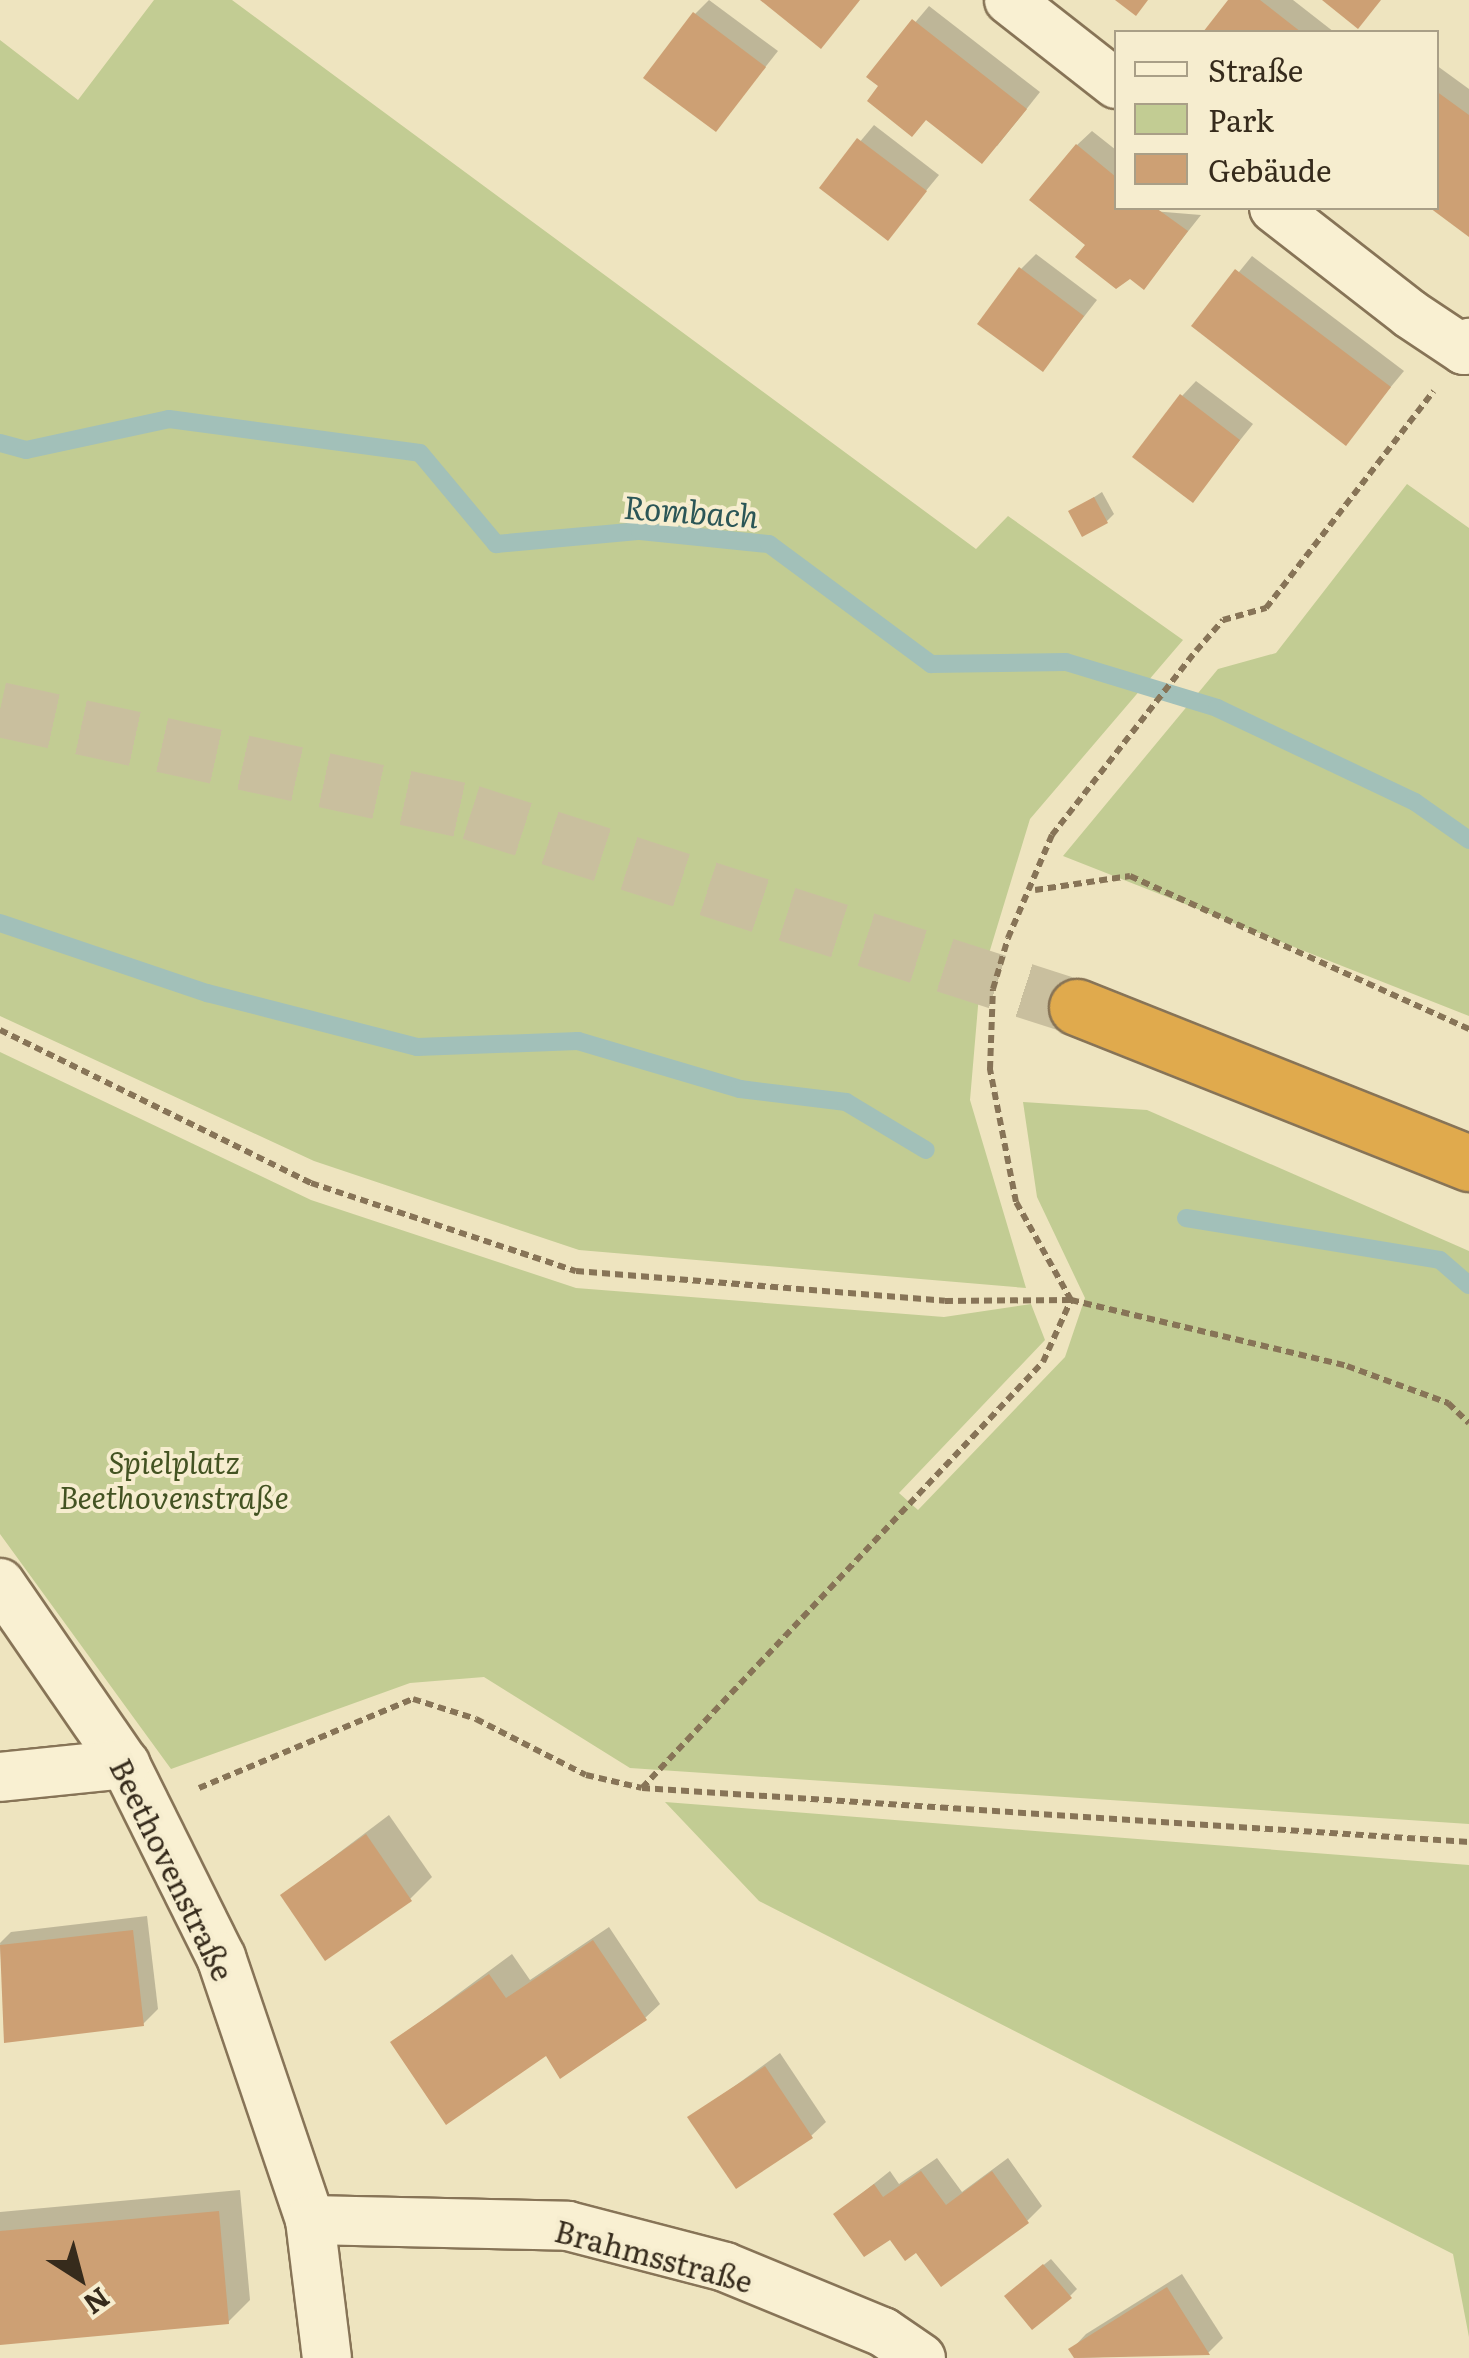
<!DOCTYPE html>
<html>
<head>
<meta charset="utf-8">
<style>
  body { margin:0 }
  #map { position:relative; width:1469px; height:2358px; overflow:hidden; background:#eee4bf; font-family:Literata,serif }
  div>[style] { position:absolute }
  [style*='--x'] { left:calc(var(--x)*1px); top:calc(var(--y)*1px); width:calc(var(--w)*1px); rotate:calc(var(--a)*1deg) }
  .green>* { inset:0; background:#c2cc93 }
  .shadow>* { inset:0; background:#0003 }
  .stream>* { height:18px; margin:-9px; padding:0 9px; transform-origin:9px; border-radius:9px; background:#a2c0b9 }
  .building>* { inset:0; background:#cda074 }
  .highway-tunnel>* { height:55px; margin-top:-27.5px; transform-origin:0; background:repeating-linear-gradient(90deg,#c9bf9e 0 55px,transparent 0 83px) }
  .path>* { height:6px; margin-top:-3px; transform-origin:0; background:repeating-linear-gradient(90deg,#877457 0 8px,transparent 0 13px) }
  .roads { filter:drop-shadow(2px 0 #877457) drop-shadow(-2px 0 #877457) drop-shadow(0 2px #877457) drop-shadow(0 -2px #877457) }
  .street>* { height:48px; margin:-24px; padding:0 24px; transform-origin:24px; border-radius:24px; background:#f9f0d2 }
  .highway>* { height:55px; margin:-27.5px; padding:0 27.5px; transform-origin:27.5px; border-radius:27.5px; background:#e0aa4d }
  span { translate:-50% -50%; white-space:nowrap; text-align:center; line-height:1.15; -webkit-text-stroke:8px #f6edcf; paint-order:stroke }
  .park-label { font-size:30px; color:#435322; font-style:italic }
  .street-label { font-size:30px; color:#362b1c }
  .water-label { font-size:32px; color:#2b5657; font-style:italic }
  .legend { position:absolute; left:1114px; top:30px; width:325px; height:180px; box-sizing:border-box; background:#f6edcf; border:2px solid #a99f87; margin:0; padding:12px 18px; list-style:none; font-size:30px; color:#362b1c }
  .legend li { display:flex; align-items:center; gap:20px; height:50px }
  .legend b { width:50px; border:2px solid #a99f87 }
  .north { position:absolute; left:30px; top:2228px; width:100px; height:100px; -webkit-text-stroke:8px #f6edcf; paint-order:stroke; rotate:144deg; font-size:28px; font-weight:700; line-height:40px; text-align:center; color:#362b1c }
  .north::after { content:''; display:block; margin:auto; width:35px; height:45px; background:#362b1c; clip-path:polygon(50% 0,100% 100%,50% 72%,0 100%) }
</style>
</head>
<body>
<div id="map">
  <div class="green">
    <i style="clip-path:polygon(154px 0,232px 0,976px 549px,1008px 516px,1183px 640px,1030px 819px,980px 983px,970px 1100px,1026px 1288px,579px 1250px,314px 1161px,0 1016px,0 40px,78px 100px)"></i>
    <i style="clip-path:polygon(1407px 484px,1469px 528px,1469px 1016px,1063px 856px,1218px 669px,1276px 653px)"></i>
    <i style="clip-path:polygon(0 1052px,311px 1200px,576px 1288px,944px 1317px,1031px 1304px,1045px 1340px,899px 1493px,918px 1510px,1065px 1357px,1085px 1298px,1037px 1197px,1023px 1102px,1147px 1110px,1469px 1251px,1469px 1824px,630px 1768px,484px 1677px,410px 1683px,171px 1769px,0 1534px)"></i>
    <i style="clip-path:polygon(665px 1802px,1469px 1865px,1469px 2337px,1453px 2254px,759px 1901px)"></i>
  </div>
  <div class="shadow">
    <i style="clip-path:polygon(709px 0,778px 51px,716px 129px,695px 14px)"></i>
    <i style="clip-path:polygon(1232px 0,1293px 0,1334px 32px,1206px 32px)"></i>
    <i style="clip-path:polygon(929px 6px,1040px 92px,997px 146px,927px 118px,870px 76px)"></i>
    <i style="clip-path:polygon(1436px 65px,1469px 89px,1469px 234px,1436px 208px)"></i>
    <i style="clip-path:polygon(874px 125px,939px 175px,887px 238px,822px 187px)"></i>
    <i style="clip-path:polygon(1092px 131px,1116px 150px,1116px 208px,1201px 215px,1144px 287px,1089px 244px,1077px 145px)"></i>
    <i style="clip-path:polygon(1036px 254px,1097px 300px,1043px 369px,1021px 269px)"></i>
    <i style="clip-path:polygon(1252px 256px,1404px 371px,1345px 442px,1195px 326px)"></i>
    <i style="clip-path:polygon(1196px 381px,1253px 424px,1193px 499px,1182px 396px)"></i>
    <i style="clip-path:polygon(1102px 492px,1114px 514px,1107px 521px,1071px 512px)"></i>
    <i style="clip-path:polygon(389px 1815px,432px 1877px,410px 1899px,283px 1895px)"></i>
    <i style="clip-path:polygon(147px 1916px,158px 2009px,143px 2024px,6px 2040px,0 1943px,11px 1932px)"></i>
    <i style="clip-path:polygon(609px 1927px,660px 2004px,645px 2018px,546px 2053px,393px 2042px,512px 1954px,530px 1980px)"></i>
    <i style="clip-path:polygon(780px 2053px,826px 2122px,811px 2136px,691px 2118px)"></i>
    <i style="clip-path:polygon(937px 2158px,962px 2192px,1008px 2158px,1042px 2206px,1027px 2221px,917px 2250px,836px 2214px,890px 2171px,899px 2184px)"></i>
    <i style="clip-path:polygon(240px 2190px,250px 2300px,228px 2322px,0 2342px,0 2212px)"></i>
    <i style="clip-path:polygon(1051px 2259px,1077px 2289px,1070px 2296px,1014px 2289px)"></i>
    <i style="clip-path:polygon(1182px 2274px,1223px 2338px,1208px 2353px,1077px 2358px,1072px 2349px,1086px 2334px)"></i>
  </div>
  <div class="stream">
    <i style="--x:0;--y:443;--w:27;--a:15"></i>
    <i style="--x:26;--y:450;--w:146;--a:-12.2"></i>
    <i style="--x:169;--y:419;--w:253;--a:7.7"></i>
    <i style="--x:420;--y:453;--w:119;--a:50.1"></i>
    <i style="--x:496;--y:544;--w:145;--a:-5.2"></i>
    <i style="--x:640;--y:531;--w:130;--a:5.8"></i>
    <i style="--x:769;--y:544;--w:202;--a:36.5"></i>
    <i style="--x:931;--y:664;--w:135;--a:-0.8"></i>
    <i style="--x:1066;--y:662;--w:158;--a:16.9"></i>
    <i style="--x:1217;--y:708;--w:219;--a:25.4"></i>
    <i style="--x:1415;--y:802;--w:66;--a:35.1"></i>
    <i style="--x:0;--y:923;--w:219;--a:18.7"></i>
    <i style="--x:207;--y:993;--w:217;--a:14.4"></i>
    <i style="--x:417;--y:1047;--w:161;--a:-2.1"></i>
    <i style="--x:578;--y:1041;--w:169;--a:16.5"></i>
    <i style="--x:740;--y:1089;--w:107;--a:7"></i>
    <i style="--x:846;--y:1102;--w:93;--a:31"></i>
    <i style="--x:1186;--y:1218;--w:257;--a:9.4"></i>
    <i style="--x:1440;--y:1260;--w:38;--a:41"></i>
  </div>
  <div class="building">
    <i style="clip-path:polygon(760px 0,860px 0,821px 49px)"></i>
    <i style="clip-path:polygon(1115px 0,1148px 0,1136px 16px)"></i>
    <i style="clip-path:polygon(1228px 0,1260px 0,1301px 32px,1203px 32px)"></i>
    <i style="clip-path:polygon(1322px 0,1381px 0,1358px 29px)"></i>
    <i style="clip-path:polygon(693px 12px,766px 67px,716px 132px,643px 78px)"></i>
    <i style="clip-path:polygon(912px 19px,1027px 109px,982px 164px,926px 120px,912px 137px,867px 101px,878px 86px,866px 77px)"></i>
    <i style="clip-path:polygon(1436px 91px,1469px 115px,1469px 237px,1430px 208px)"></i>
    <i style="clip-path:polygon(857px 138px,927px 191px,888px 241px,819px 188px)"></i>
    <i style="clip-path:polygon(1076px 144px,1116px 177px,1116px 208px,1156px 208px,1188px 231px,1144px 290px,1130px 279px,1116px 289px,1075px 257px,1085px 245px,1029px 200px)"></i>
    <i style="clip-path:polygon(1019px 267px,1084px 316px,1043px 372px,977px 324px)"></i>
    <i style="clip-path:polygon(1235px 269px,1391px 387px,1346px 446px,1191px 326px)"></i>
    <i style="clip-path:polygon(1180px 394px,1240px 440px,1193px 503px,1132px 457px)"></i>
    <i style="clip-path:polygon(1094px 497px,1108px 523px,1082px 537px,1068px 511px)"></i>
    <i style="clip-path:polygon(366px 1834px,412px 1901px,325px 1961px,280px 1895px)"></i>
    <i style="clip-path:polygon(133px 1930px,144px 2026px,4px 2043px,0 1945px)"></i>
    <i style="clip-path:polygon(593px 1940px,647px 2020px,560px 2079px,546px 2056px,446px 2125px,390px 2042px,489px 1974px,506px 1998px)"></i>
    <i style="clip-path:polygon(765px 2066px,813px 2138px,736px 2189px,687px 2117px)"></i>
    <i style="clip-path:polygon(921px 2171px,946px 2205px,992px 2171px,1029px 2223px,941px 2287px,916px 2253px,905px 2261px,890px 2240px,864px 2257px,833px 2214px,874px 2184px,883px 2197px)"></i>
    <i style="clip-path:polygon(219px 2211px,229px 2324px,0 2345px,0 2231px)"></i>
    <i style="clip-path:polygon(1043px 2264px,1072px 2298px,1032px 2330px,1004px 2296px)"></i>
    <i style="clip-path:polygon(1167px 2287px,1210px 2355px,1074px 2358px,1068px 2349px)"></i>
  </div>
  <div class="highway-tunnel">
    <i style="--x:0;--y:709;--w:482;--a:12.3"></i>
    <i style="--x:471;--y:812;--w:637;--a:17.84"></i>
  </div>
  <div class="path">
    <i style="--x:1035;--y:890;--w:96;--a:-8.4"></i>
    <i style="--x:1130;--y:876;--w:372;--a:24.3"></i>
    <i style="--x:0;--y:1030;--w:347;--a:26.2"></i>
    <i style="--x:311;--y:1183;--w:279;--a:18.4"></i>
    <i style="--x:576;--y:1271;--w:370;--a:4.6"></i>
    <i style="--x:945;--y:1301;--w:126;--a:-0.5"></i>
    <i style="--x:1071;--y:1300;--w:284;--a:13.4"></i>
    <i style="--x:1347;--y:1366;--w:108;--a:20.1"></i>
    <i style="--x:1448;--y:1403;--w:29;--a:44"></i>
    <i style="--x:199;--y:1788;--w:232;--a:-22.6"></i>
    <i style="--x:413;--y:1699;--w:66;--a:17.6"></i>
    <i style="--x:476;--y:1719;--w:123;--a:27"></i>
    <i style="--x:586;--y:1775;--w:57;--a:13.1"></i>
    <i style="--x:642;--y:1788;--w:829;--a:3.74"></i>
    <i style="--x:642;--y:1788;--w:585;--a:-46.73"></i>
    <i style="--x:1043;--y:1362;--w:68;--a:-65.7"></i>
    <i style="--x:1071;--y:1300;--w:112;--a:-119.3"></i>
    <i style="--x:1016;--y:1202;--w:136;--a:-101.1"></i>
    <i style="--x:990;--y:1069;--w:80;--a:-87.9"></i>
    <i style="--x:993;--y:989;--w:53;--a:-73.6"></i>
    <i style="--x:1008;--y:938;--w:112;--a:-66.9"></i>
    <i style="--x:1052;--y:835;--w:234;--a:-52"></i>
    <i style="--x:1196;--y:651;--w:41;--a:-48.9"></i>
    <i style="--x:1223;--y:620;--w:45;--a:-15.6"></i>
    <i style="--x:1266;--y:608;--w:274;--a:-52.3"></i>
  </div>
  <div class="roads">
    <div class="street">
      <i style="--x:1009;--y:0;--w:136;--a:38.1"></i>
      <i style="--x:1274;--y:208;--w:172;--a:37.9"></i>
      <i style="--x:1410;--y:314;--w:65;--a:33.7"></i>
      <i style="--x:1464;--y:350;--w:9;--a:-54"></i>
      <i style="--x:0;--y:1583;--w:220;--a:55.4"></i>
      <i style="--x:125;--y:1764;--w:216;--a:63.6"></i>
      <i style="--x:221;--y:1957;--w:278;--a:71.3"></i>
      <i style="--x:310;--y:2220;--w:139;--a:83"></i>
      <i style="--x:0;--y:1777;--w:126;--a:-5.9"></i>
      <i style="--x:310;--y:2220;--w:258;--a:1.3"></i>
      <i style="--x:568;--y:2226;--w:162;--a:14.6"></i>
      <i style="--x:725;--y:2267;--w:171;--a:22.4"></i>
      <i style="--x:883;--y:2332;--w:46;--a:34.4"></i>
    </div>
    <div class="highway">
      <i style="--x:1077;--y:1007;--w:422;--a:21.7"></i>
    </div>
  </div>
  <div class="park-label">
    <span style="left:174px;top:1478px">Spielplatz<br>Beethovenstraße</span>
  </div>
  <div class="street-label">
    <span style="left:173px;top:1869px;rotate:64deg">Beethovenstraße</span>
    <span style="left:654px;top:2255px;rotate:15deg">Brahmsstraße</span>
  </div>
  <div class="water-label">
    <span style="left:691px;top:510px;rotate:4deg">Rombach</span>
  </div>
  <ul class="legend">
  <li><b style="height:12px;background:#f9f0d2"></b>Straße</li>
  <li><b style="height:28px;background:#c2cc93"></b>Park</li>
  <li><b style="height:28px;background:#cda074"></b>Gebäude</li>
  </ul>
  <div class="north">N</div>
</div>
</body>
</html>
